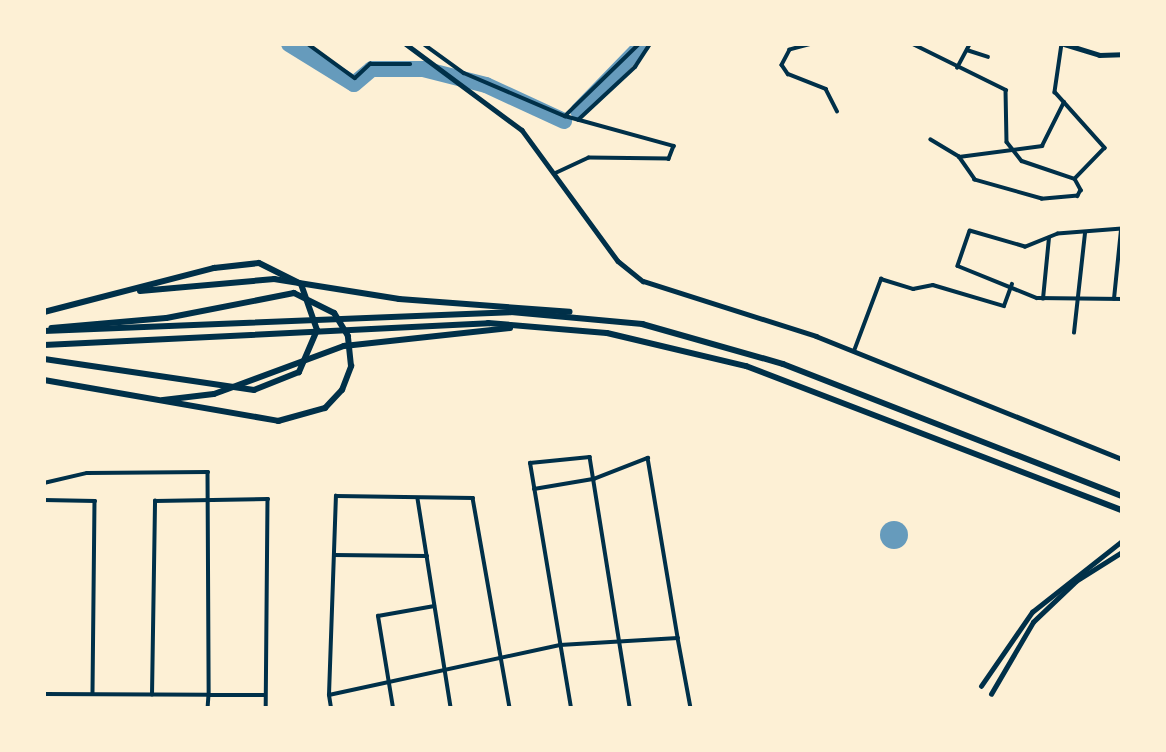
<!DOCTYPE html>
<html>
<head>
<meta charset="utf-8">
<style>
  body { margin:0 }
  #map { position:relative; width:1166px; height:752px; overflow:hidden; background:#fdf0d5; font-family:"Open Sans",sans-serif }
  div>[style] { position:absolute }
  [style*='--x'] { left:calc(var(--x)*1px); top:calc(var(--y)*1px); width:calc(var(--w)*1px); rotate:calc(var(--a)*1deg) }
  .water>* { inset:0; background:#669bbc }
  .round { border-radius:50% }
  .river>* { height:16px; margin:-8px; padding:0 8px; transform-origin:8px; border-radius:8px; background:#669bbc }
  .minor>* { height:3.5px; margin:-1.75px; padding:0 1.75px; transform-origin:1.75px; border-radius:1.75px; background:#003049 }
  .tertiary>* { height:4.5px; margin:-2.25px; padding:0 2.25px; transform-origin:2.25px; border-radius:2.25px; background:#003049 }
  .primary>* { height:5px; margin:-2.5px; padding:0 2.5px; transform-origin:2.5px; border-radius:2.5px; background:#003049 }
  .motorway>* { height:6px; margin:-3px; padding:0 3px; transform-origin:3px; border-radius:3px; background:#003049 }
  span { translate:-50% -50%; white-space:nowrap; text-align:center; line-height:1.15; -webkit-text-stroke:7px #fdf0d5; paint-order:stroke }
  .frame { position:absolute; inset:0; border:46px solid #fdf0d5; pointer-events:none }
</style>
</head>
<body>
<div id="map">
  <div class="water">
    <i class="round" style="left:880px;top:521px;width:28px;height:28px"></i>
  </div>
  <div class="river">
    <i style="--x:289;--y:44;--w:76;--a:31.6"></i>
    <i style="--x:354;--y:84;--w:23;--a:-40"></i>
    <i style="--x:372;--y:69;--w:51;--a:0"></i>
    <i style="--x:423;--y:69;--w:65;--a:14.3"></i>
    <i style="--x:486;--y:85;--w:86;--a:24.8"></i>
    <i style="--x:578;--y:111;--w:93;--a:-45.9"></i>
  </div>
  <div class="minor">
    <i style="--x:308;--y:44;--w:58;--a:35.9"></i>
    <i style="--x:355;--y:78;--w:21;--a:-43"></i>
    <i style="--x:370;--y:64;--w:40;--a:0"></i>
    <i style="--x:382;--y:44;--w:5;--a:0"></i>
    <i style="--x:812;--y:44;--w:23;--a:165"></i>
    <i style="--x:790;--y:50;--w:17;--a:118"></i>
    <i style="--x:782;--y:65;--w:11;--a:56"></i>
    <i style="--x:788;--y:74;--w:41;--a:21.5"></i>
    <i style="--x:826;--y:89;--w:25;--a:63"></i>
    <i style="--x:913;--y:44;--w:104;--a:26.3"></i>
    <i style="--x:1006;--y:90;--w:52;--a:88.9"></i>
    <i style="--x:1007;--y:142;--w:24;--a:52"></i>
    <i style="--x:1022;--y:161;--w:56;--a:18.8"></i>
    <i style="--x:1075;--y:179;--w:13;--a:61"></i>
    <i style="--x:1081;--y:190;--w:7;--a:117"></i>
    <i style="--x:1078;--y:196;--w:36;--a:175"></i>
    <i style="--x:1042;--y:199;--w:70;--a:-164.2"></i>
    <i style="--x:975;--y:180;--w:28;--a:-125"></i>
    <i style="--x:959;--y:157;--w:33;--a:-149"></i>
    <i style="--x:1062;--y:44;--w:49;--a:98.3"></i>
    <i style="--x:1055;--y:92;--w:75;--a:48.2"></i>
    <i style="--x:1105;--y:148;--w:43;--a:134.1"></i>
    <i style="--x:425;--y:45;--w:48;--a:35.7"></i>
    <i style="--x:464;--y:73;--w:110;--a:23.1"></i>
    <i style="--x:565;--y:116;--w:113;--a:15.4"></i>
    <i style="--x:674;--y:146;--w:14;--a:111"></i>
    <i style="--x:669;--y:159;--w:80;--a:-179.3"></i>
    <i style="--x:589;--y:158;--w:38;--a:155"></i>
    <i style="--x:967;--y:50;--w:22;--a:18"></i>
    <i style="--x:957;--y:68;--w:27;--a:-62"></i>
    <i style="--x:565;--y:116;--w:103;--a:-44.2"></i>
    <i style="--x:578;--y:120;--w:78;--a:-42.9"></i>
    <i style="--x:635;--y:67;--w:27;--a:-57"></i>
    <i style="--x:959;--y:157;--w:84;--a:-7.5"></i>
    <i style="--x:1042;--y:146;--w:49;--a:-63.4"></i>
    <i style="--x:1122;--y:229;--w:64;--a:175.5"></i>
    <i style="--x:1058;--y:234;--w:35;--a:158"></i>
    <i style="--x:1025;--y:247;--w:57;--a:-163.8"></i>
    <i style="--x:970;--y:231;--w:37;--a:109"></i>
    <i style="--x:958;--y:266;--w:85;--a:22.1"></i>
    <i style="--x:1037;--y:298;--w:85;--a:0.7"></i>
    <i style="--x:1043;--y:299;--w:61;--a:-84.4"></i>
    <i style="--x:1114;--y:299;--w:69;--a:-84.2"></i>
    <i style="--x:1074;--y:333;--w:101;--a:-83.7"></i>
    <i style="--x:854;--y:351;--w:77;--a:-69.4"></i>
    <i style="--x:881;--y:279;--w:34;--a:17"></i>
    <i style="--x:913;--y:289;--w:20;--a:-11"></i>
    <i style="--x:933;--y:285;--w:74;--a:16.5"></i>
    <i style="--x:1004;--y:306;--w:23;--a:-70"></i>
    <i style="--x:44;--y:483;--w:44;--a:-13.1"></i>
    <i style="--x:87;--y:473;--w:121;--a:-0.5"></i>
    <i style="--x:208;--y:472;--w:223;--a:89.7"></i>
    <i style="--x:209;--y:695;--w:55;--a:0"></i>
    <i style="--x:534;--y:489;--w:61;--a:-9.5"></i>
    <i style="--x:594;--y:479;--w:58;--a:-21.3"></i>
    <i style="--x:648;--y:458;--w:182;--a:80.5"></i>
    <i style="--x:418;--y:499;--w:212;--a:81"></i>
    <i style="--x:44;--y:500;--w:51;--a:1.1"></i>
    <i style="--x:95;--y:501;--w:193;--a:90.6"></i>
    <i style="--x:334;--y:555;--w:93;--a:0.6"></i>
    <i style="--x:44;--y:694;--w:165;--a:0.3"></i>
    <i style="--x:209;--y:695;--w:13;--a:94"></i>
    <i style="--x:152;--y:695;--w:194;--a:-89.1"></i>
    <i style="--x:155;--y:501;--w:113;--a:-1"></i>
    <i style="--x:268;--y:499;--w:209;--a:90.5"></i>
    <i style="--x:329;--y:695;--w:199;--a:-88"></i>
    <i style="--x:336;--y:496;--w:137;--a:0.8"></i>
    <i style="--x:473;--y:498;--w:213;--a:80"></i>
    <i style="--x:331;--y:708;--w:13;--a:-99"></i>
    <i style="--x:329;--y:695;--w:236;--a:-12.2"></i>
    <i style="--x:560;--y:645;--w:118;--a:-3.4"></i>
    <i style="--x:678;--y:638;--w:71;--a:79.5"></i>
    <i style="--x:393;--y:708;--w:93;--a:-99.3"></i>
    <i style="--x:378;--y:616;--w:57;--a:-10.1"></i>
    <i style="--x:571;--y:708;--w:248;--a:-99.5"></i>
    <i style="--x:530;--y:463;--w:60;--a:-5.7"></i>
    <i style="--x:590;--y:457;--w:254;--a:80.9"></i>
  </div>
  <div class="tertiary">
    <i style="--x:406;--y:44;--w:144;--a:36.6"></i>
    <i style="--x:522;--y:130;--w:162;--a:53.8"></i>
    <i style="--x:618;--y:261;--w:32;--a:39"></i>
    <i style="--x:643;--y:281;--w:182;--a:17.6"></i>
    <i style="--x:816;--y:336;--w:330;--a:21.9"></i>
    <i style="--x:981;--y:686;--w:90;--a:-55.4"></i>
    <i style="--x:1032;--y:612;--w:115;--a:-38.3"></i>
    <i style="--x:991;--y:694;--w:83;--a:-59.7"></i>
    <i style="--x:1033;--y:622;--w:59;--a:-43.6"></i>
    <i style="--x:1076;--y:581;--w:54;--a:-32.2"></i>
  </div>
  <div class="primary">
    <i style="--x:1064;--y:44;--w:37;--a:17"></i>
    <i style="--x:1099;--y:55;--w:23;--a:-2"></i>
  </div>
  <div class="motorway">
    <i style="--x:140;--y:291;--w:135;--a:-5.1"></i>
    <i style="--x:274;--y:279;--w:127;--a:9.1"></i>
    <i style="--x:399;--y:299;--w:171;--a:4.3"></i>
    <i style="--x:44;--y:312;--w:176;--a:-14.5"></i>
    <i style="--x:214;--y:268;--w:45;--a:-6.3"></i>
    <i style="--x:259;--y:263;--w:47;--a:26.6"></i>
    <i style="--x:301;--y:284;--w:49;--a:70.8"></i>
    <i style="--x:317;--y:330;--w:46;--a:113.2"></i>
    <i style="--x:299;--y:372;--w:48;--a:158.2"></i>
    <i style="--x:254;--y:390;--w:212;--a:-171.6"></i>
    <i style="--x:44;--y:331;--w:467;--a:-2.3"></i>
    <i style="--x:511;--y:312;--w:132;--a:5.2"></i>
    <i style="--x:642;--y:324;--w:147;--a:15.8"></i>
    <i style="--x:783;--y:364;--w:364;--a:21.3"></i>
    <i style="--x:44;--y:345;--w:445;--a:-2.8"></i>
    <i style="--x:488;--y:323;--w:119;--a:4.8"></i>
    <i style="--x:607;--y:333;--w:143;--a:13.4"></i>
    <i style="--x:746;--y:366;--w:403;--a:21"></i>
    <i style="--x:44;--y:380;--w:238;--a:9.9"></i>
    <i style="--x:278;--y:421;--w:49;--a:-15.5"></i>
    <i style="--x:325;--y:408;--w:25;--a:-47"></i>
    <i style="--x:342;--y:390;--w:26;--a:-69"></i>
    <i style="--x:351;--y:366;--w:30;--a:-96"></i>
    <i style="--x:348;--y:336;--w:27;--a:-121"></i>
    <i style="--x:334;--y:313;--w:45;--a:-153.4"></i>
    <i style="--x:294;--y:293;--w:130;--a:168.9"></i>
    <i style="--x:166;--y:318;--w:115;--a:175"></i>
    <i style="--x:163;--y:400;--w:51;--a:-6.7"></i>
    <i style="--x:214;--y:394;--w:139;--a:-20.3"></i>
    <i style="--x:344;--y:346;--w:167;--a:-6.2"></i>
  </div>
  <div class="frame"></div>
</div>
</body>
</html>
